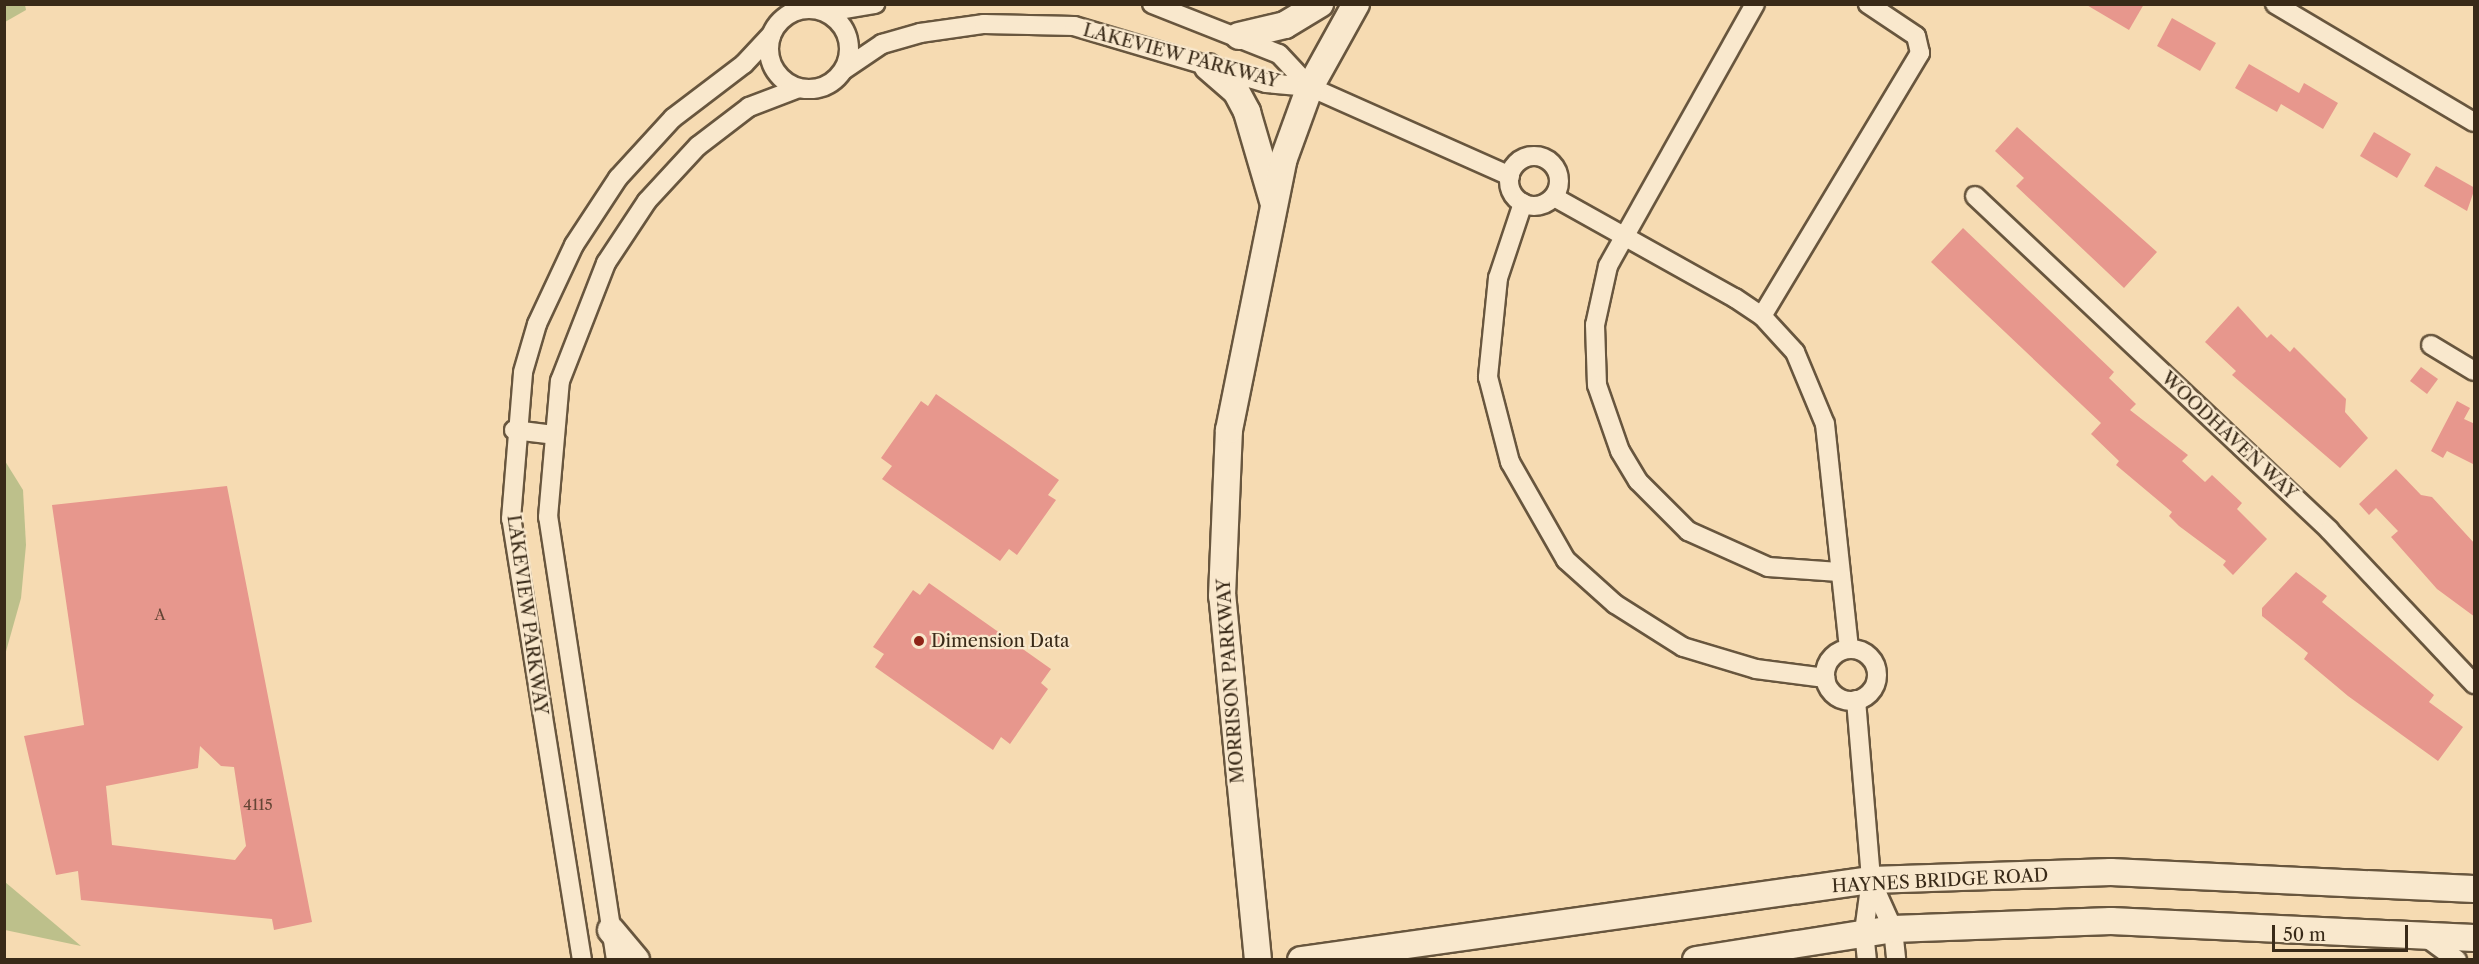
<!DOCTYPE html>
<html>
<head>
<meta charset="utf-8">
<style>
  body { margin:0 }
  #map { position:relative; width:2479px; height:964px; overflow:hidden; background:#f6dbb2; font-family:"Libre Caslon Text",serif }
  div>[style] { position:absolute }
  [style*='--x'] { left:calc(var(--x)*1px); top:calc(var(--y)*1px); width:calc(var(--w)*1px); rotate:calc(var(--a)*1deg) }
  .green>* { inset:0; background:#bdc08b }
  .building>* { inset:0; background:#e7978d }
  .roads { filter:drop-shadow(2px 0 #68563e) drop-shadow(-2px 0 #68563e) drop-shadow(0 2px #68563e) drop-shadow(0 -2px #68563e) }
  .street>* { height:18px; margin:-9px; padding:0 9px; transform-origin:9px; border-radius:9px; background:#f9e8cd }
  .street>.ring { margin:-9px; padding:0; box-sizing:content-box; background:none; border:18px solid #f9e8cd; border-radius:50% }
  .secondary>* { height:26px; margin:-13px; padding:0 13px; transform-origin:13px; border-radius:13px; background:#f9e8cd }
  .dots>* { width:16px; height:16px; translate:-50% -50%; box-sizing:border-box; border:3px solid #f9e8cd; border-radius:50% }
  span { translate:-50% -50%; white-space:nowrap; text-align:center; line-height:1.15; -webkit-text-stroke:4.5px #f9e8cd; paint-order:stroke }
  .number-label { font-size:15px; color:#644535 }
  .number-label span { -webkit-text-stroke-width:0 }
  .street-label { font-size:18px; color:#392a18 }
  .poi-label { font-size:18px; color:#392a18 }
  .left { translate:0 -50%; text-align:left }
  .frame { position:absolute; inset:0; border:6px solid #392a18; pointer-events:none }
  .scale { position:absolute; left:2272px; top:925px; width:136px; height:27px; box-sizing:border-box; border:3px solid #392a18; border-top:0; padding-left:8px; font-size:18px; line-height:21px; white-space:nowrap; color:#392a18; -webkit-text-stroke:4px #f9e8cd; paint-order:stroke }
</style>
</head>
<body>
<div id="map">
  <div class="green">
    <i style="clip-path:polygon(5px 4px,25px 5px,26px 10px,5px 22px)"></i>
    <i style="clip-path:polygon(5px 461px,23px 490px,26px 545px,21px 598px,5px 655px)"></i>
    <i style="clip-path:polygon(4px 882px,5px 882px,81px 946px,5px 930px)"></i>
  </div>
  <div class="building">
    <i style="clip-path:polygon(2085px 4px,2144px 4px,2129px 30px)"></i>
    <i style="clip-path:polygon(2172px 18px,2216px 43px,2200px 71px,2157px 46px)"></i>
    <i style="clip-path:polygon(2249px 64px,2299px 93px,2304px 83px,2338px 103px,2323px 129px,2281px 104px,2277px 112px,2235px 88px)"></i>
    <i style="clip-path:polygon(2017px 127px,2157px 252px,2124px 288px,2016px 186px,2024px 178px,1995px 151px)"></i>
    <i style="clip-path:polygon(2374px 132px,2411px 154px,2397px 178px,2360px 156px)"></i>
    <i style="clip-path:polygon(2436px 166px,2475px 188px,2467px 211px,2424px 186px)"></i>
    <i style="clip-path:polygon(1963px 228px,2114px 372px,2109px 378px,2136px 404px,2130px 410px,2188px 455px,2182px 461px,2205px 482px,2212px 475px,2242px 503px,2237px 509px,2267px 539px,2233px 575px,2223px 565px,2226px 561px,2179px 526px,2169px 516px,2172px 512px,2116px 465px,2119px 461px,2091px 434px,2101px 423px,1931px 262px)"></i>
    <i style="clip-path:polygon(2238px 306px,2267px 338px,2271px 334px,2290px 352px,2294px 347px,2346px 399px,2345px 412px,2368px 438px,2340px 468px,2232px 375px,2236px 371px,2205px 342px)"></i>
    <i style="clip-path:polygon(2421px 367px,2438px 379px,2427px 394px,2410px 381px)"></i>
    <i style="clip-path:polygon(936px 394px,1059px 480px,1048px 495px,1056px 500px,1017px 555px,1009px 549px,1000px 561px,882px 479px,892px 466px,881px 458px,921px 401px,928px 406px)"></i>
    <i style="clip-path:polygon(2457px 401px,2470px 408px,2464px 419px,2475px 424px,2475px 465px,2447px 451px,2443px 458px,2431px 451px)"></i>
    <i style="clip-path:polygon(2396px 469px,2421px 495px,2432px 497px,2475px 544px,2475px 617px,2437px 589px,2391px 537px,2398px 531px,2376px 508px,2369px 515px,2359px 504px)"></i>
    <i style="clip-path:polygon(evenodd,227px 486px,312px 922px,274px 930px,272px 919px,81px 900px,78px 871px,56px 875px,24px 736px,84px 725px,52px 505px,227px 486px,200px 746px,221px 766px,234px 767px,246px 846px,235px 860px,112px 845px,106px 786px,198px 768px,200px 746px)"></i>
    <i style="clip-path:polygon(2296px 572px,2327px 596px,2322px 602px,2434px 695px,2429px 702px,2463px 727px,2438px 761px,2348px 696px,2304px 659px,2308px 653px,2262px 616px,2262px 608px)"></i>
    <i style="clip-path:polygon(929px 583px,1051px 669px,1041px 683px,1048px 689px,1010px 744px,1001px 737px,993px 750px,875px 667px,884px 654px,873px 647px,913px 590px,920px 595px)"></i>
  </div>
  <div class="roads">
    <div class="street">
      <i style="--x:1152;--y:4;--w:136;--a:21.5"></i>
      <i style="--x:1279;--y:54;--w:45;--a:46.8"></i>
      <i style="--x:1755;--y:4;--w:300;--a:119.3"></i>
      <i style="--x:1608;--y:266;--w:60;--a:102.4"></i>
      <i style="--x:1595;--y:325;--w:60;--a:88.1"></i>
      <i style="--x:1597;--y:385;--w:70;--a:70.8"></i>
      <i style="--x:1620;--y:451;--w:35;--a:59"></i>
      <i style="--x:1638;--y:481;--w:71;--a:45"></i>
      <i style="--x:1688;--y:531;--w:88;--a:24.2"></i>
      <i style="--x:1768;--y:567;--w:71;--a:4"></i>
      <i style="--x:2275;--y:4;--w:231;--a:30.7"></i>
      <i class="ring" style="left:769px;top:9px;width:62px;height:62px"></i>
      <i style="--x:828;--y:12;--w:48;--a:-9.7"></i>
      <i style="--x:845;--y:69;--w:45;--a:-34"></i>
      <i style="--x:882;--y:44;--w:40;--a:-16"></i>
      <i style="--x:920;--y:33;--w:65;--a:-8"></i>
      <i style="--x:984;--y:24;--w:90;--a:1.3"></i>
      <i style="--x:1074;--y:26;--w:200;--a:16.5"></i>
      <i style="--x:1266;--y:83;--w:44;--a:5.2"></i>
      <i style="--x:1310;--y:87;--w:219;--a:24"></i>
      <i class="ring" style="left:1509px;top:156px;width:32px;height:32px"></i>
      <i style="--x:1975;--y:196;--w:487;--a:43.3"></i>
      <i style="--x:2329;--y:530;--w:212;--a:46.7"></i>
      <i style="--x:1554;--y:197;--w:207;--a:29.2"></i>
      <i style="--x:1735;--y:298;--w:32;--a:34"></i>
      <i style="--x:1762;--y:316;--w:49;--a:47.5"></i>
      <i style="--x:1795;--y:352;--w:78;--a:67.4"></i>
      <i style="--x:1825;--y:424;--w:226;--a:83.9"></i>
      <i style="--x:1523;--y:203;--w:79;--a:108.4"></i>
      <i style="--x:1498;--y:278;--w:100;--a:95.8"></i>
      <i style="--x:1488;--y:377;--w:88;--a:75.5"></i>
      <i style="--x:1510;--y:462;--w:113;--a:60.3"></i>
      <i style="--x:1566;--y:560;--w:66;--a:41.9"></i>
      <i style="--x:1615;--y:604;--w:80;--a:32.3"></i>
      <i style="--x:1683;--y:647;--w:76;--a:16.8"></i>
      <i style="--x:1756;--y:669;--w:70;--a:7.4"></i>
      <i style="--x:1762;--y:316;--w:307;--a:-59"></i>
      <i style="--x:1920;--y:53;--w:17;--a:-103"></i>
      <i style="--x:1916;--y:36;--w:58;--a:-146.3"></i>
      <i style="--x:2431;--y:345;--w:50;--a:31.2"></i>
      <i style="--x:514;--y:430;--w:38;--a:7"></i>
      <i class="ring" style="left:1825px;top:649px;width:34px;height:34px"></i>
      <i style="--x:1856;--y:700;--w:181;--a:85.2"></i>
      <i style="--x:1871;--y:880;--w:52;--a:97.7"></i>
      <i style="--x:1864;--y:932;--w:28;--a:84"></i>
      <i style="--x:1871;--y:880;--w:54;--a:65.8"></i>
      <i style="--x:1893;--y:929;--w:31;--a:84"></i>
      <i style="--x:2424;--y:936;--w:41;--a:36"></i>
      <i style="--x:582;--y:960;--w:447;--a:-99.1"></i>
      <i style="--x:511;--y:519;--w:147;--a:-85.3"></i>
      <i style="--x:523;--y:372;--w:50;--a:-73.7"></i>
      <i style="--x:537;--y:324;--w:87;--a:-64.9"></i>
      <i style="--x:574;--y:245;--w:80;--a:-56.7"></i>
      <i style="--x:618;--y:178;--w:81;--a:-47.5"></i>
      <i style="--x:673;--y:118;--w:89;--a:-37.3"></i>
      <i style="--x:744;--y:64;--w:40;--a:-47"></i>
      <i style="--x:616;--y:960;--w:448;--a:-98.7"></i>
      <i style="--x:548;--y:517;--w:137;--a:-85"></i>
      <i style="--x:560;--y:381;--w:127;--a:-68.7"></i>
      <i style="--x:606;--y:263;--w:74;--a:-56.5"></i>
      <i style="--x:647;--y:201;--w:75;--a:-47.2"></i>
      <i style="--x:698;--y:146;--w:64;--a:-37.4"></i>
      <i style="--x:749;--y:107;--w:53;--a:-20.8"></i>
    </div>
    <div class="secondary">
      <i style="--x:1239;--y:36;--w:47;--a:-13.4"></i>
      <i style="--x:1285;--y:25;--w:41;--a:-31"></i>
      <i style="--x:1208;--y:67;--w:37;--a:41"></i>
      <i style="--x:1236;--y:91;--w:24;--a:62"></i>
      <i style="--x:1247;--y:112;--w:93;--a:73.7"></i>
      <i style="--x:611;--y:930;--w:39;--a:50"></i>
      <i style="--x:1258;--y:960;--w:366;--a:-95.6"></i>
      <i style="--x:1222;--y:596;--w:166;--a:-87.6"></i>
      <i style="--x:1229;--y:430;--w:274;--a:-78.6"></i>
      <i style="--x:1283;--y:161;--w:79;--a:-70"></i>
      <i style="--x:1310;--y:87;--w:95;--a:-61"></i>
      <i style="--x:1301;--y:960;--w:576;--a:-7.99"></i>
      <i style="--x:1871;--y:880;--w:240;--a:-1.9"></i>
      <i style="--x:2111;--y:872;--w:363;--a:2.7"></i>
      <i style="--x:1696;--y:960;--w:199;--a:-8.9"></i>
      <i style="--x:1893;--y:929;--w:218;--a:-2.1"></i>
      <i style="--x:2111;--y:921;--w:363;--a:2.7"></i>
    </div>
  </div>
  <div class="dots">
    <i style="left:919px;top:641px;background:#8f2418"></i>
  </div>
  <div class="number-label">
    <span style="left:160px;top:615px">A</span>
    <span style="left:258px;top:805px">4115</span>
  </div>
  <div class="street-label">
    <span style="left:1181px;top:56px;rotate:15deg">LAKEVIEW PARKWAY</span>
    <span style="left:2229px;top:436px;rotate:43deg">WOODHAVEN WAY</span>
    <span style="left:527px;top:615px;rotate:82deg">LAKEVIEW PARKWAY</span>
    <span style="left:1231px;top:681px;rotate:-94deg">MORRISON PARKWAY</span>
    <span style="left:1940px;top:881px;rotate:-3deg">HAYNES BRIDGE ROAD</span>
  </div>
  <div class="poi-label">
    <span class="left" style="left:931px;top:641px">Dimension Data</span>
  </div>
  <div class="frame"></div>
  <div class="scale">50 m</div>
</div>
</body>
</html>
